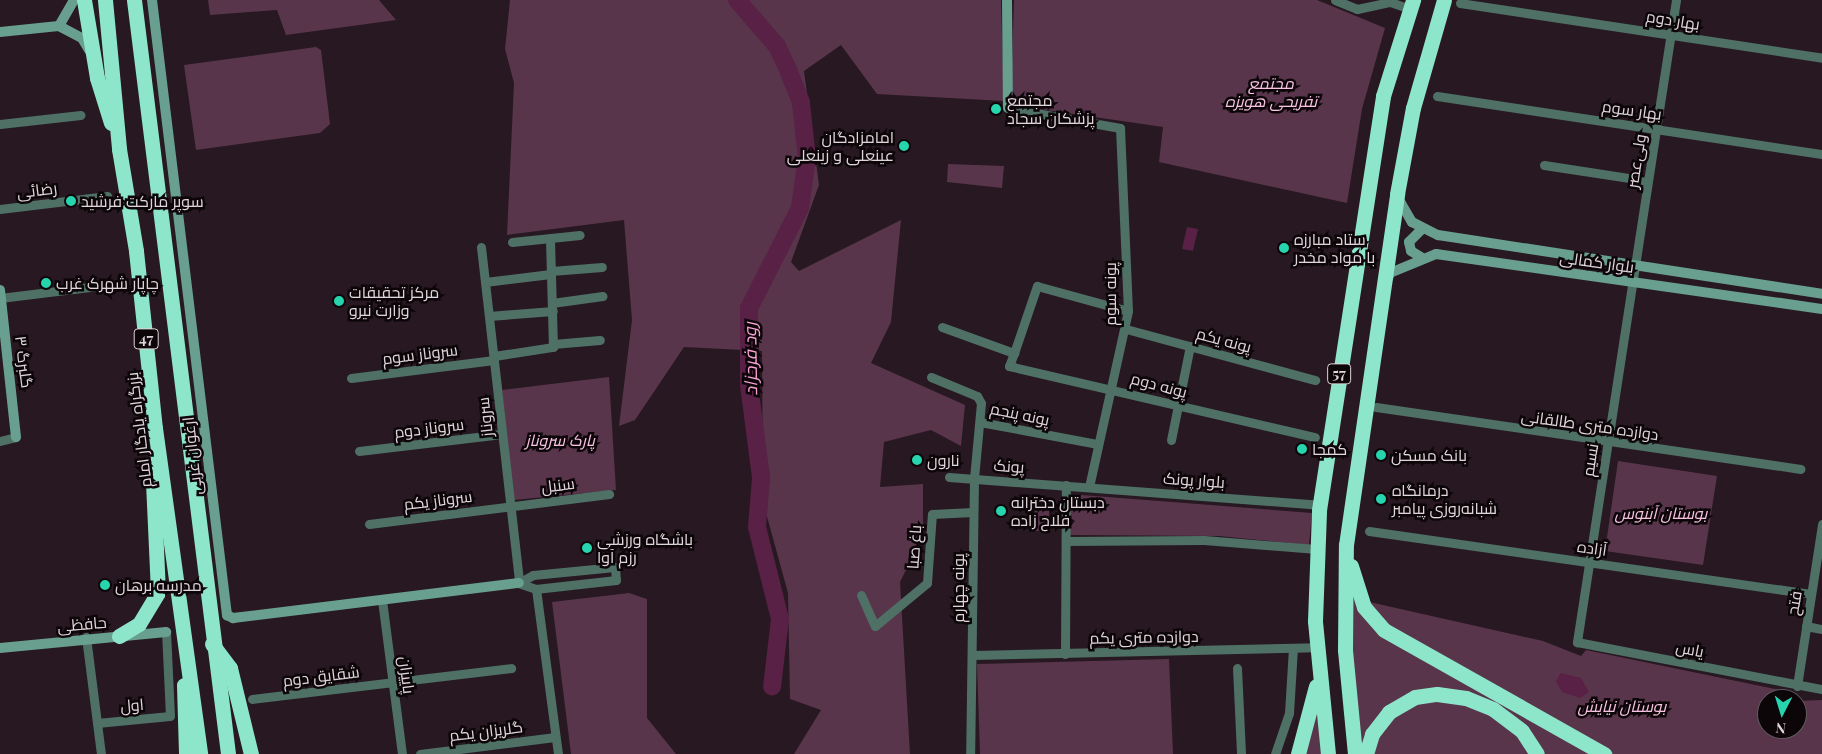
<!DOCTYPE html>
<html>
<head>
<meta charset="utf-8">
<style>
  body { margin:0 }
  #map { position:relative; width:1822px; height:754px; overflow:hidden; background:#271821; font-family:"Playfair Display",Cairo,serif }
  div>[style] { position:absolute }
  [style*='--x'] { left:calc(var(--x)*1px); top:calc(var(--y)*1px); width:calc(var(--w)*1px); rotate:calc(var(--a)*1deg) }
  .green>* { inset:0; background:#58354b }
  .water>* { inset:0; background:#582145 }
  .river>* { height:18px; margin:-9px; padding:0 9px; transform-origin:9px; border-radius:9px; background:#582145 }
  .street>* { height:9px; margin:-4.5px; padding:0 4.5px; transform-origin:4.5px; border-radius:4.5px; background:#4e7065 }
  .secondary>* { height:10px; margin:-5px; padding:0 5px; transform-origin:5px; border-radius:5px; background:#689f8e }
  .highway>* { height:15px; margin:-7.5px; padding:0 7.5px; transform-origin:7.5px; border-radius:7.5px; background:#8de5ca }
  .dots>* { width:14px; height:14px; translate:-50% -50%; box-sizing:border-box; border:2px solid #0c0609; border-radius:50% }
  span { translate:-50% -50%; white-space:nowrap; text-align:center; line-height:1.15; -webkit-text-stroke:5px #0c0609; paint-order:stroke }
  .shield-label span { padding:1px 4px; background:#0c0609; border:1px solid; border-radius:4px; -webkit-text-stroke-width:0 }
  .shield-label { font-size:15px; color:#e0d5db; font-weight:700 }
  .street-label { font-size:16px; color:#e0d5db }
  .park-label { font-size:16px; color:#f9c3e3; font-style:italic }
  .poi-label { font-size:16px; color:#e0d5db }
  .left { translate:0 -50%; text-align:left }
  .right { translate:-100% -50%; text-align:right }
  .water-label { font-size:18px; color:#f9a1d7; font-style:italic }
  .north { position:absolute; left:1757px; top:689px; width:50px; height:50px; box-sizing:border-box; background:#0c0609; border:1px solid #61595d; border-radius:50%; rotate:185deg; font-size:14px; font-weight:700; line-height:20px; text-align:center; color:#e0d5db }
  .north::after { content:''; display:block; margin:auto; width:18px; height:22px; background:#26d5ae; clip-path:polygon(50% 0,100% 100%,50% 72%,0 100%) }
</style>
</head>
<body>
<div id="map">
  <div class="green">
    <i style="clip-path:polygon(208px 0,379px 0,396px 20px,286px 35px,277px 10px,210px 15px)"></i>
    <i style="clip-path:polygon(510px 0,1001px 0,1004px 101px,877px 94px,841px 45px,804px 71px,819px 185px,791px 262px,799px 271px,901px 220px,891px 322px,871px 363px,965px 405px,961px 446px,931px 430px,884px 442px,880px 487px,923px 484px,923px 536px,900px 582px,910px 754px,794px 754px,821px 710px,790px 699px,788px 593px,763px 502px,762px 351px,684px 347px,635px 420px,619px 426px,632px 320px,624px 220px,507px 235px,514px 83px,505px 49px)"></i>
    <i style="clip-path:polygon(1014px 0,1317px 0,1385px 28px,1362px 109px,1347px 203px,1159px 162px,1163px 127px,1019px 106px,1011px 97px)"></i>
    <i style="clip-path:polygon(316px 47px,321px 50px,330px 124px,320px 133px,196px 150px,184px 65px)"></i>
    <i style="clip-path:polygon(948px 164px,1004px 166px,1002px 188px,947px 182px)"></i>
    <i style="clip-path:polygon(609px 377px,616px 490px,514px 500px,502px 390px)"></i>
    <i style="clip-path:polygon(1618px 461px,1717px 476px,1703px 565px,1605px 551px)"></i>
    <i style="clip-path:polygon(1069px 494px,1312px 513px,1309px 545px,1219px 536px,1070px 535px)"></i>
    <i style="clip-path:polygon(1035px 499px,1049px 499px,1049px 531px,1035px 531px)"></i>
    <i style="clip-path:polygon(1354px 589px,1364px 612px,1596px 754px,1542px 754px,1510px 716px,1416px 693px,1360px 754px,1350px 639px)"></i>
    <i style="clip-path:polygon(629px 593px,647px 599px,647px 718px,676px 754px,571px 754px,552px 602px)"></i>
    <i style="clip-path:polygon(1365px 601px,1543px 641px,1581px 656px,1586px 650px,1780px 690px,1793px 699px,1767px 699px,1767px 729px,1797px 729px,1797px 701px,1822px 700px,1822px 754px,1610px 754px,1403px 639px)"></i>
    <i style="clip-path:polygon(1169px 659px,1173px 754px,980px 754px,977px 664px)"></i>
    <i style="clip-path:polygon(1452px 698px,1509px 724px,1533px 754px,1369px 754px,1378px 730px,1413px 702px)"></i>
    <i style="clip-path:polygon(1317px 702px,1322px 754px,1303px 754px,1313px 728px)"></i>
  </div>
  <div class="water">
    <i style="clip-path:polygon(1187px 227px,1198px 229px,1193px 251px,1182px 249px)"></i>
    <i style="clip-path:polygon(1561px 673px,1581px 678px,1589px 692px,1580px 698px,1562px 692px,1556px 681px)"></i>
  </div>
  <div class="river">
    <i style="--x:737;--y:0;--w:61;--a:49"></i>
    <i style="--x:777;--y:46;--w:26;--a:65"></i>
    <i style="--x:788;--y:70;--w:35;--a:68"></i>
    <i style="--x:801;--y:103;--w:55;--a:83.8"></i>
    <i style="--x:807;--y:158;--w:50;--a:98"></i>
    <i style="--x:800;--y:208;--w:112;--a:117"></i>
    <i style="--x:749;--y:308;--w:77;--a:90"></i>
    <i style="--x:749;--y:385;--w:94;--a:82.6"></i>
    <i style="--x:761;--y:478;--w:49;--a:94.7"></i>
    <i style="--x:757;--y:527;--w:95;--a:76"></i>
    <i style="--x:780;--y:619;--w:68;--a:96.7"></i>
  </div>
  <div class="street">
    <i style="--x:1335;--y:0;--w:24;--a:22"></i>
    <i style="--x:1357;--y:9;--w:34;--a:-12"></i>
    <i style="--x:1390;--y:2;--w:21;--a:19"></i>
    <i style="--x:1676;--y:0;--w:650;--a:98.77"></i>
    <i style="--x:1577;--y:642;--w:249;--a:10.9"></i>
    <i style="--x:1460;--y:3;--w:366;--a:8.6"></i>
    <i style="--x:1437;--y:96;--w:389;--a:8.6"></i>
    <i style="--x:1008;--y:108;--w:114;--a:10.1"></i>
    <i style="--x:1120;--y:128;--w:183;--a:87.5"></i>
    <i style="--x:1128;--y:311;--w:180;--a:102.5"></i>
    <i style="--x:0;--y:124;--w:81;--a:-6.4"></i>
    <i style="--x:1544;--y:165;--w:105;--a:8.7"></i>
    <i style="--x:0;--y:209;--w:108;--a:-6.9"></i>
    <i style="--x:512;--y:242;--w:68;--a:-5.9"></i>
    <i style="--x:481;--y:247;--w:338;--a:83.5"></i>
    <i style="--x:551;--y:271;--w:51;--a:-4.5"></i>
    <i style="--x:485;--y:282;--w:66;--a:-6.9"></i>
    <i style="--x:0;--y:298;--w:115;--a:-7"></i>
    <i style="--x:552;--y:303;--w:51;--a:-7.8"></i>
    <i style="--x:489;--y:316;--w:64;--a:-4.5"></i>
    <i style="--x:942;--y:327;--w:77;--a:19.9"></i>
    <i style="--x:1014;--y:353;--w:71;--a:-71.1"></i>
    <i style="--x:1037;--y:286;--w:94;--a:15.4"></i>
    <i style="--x:1126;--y:329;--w:196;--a:15.1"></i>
    <i style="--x:553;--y:344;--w:47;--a:-4.9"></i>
    <i style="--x:1014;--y:353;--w:14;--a:111"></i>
    <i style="--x:1009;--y:366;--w:314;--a:13.1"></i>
    <i style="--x:494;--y:356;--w:60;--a:-8.7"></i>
    <i style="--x:553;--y:347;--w:109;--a:-91.6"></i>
    <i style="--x:931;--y:377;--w:50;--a:22.4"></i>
    <i style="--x:977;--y:396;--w:8;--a:60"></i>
    <i style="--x:981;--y:403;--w:76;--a:95.3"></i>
    <i style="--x:974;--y:479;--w:275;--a:90.8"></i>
    <i style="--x:351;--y:378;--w:144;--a:-7.2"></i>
    <i style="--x:1376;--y:407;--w:429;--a:8.3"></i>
    <i style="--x:980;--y:422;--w:120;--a:10.6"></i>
    <i style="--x:1171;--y:440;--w:96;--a:-78.6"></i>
    <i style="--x:0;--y:441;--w:16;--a:-14"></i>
    <i style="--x:359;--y:451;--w:144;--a:-6.8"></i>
    <i style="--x:949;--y:477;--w:371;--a:4.3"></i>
    <i style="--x:369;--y:524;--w:242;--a:-7.1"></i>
    <i style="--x:1369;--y:531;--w:446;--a:8.1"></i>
    <i style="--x:1066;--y:541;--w:138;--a:-0.4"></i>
    <i style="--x:1204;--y:540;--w:113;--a:4.6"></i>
    <i style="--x:615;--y:567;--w:13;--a:86"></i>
    <i style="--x:616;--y:580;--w:81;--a:173.6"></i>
    <i style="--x:536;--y:589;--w:18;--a:-161"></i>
    <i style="--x:519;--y:583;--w:16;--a:-30"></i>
    <i style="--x:533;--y:575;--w:82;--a:-5.6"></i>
    <i style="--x:536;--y:589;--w:166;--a:82.4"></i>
    <i style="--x:861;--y:595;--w:34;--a:66"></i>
    <i style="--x:875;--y:626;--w:67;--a:-39.6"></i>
    <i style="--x:927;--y:583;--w:69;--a:-85.9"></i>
    <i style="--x:932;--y:514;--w:41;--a:-2.8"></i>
    <i style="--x:382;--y:600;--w:155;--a:82.6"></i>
    <i style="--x:1806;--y:626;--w:16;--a:11"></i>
    <i style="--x:86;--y:637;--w:118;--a:82.7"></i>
    <i style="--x:1065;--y:654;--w:169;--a:-89.7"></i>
    <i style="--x:973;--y:655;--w:343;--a:-1.3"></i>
    <i style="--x:1237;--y:668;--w:86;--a:87.3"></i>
    <i style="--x:1797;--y:686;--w:164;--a:-81.2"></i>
    <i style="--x:252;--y:699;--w:261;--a:-6.8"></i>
    <i style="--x:97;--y:723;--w:73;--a:-5.5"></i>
    <i style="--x:170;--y:716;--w:84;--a:-92.7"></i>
    <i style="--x:420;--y:754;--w:136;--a:-7.2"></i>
    <i style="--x:1275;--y:754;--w:43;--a:-71.1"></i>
    <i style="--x:1289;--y:713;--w:65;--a:-86.5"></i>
  </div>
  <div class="secondary">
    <i style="--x:152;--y:0;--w:620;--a:83.05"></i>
    <i style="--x:227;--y:615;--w:7;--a:27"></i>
    <i style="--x:233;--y:618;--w:288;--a:-7"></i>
    <i style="--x:1007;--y:0;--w:108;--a:89.5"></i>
    <i style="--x:59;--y:26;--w:30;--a:-60"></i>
    <i style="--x:0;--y:32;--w:59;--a:-5.8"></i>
    <i style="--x:59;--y:26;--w:26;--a:28"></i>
    <i style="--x:82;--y:38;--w:14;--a:60"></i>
    <i style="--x:1398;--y:198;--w:28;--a:60"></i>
    <i style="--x:1412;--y:222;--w:29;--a:27"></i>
    <i style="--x:1438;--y:235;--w:389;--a:8.7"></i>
    <i style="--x:1421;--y:230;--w:17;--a:135"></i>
    <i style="--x:1409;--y:242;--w:9;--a:77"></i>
    <i style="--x:1411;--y:251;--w:12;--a:31"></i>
    <i style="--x:1386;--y:283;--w:11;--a:-68"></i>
    <i style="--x:1390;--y:273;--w:50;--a:-22.4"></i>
    <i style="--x:1436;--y:254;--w:390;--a:8.1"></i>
    <i style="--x:0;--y:290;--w:148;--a:83.8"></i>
    <i style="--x:0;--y:648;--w:167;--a:-5.5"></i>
  </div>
  <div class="highway">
    <i style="--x:84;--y:0;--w:79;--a:80.5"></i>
    <i style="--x:97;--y:78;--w:47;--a:72.7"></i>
    <i style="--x:105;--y:0;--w:150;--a:84.6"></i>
    <i style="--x:119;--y:149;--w:103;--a:80.5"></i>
    <i style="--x:136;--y:251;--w:178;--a:83.9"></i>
    <i style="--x:155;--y:428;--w:329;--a:82.1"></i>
    <i style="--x:134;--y:0;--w:760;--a:82.89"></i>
    <i style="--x:1351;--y:566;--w:43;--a:72.4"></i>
    <i style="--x:1364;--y:607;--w:30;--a:49"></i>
    <i style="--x:1384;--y:630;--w:253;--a:29.4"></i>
    <i style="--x:119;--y:636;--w:23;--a:-31"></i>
    <i style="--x:139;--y:624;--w:37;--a:-59"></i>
    <i style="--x:158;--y:592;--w:130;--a:-92.6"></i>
    <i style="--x:212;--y:644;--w:30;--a:53"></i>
    <i style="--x:230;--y:668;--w:89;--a:76.3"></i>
    <i style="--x:184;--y:685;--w:69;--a:88.3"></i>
    <i style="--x:1298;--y:754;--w:70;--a:-75.2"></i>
    <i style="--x:1328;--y:754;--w:134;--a:-95.6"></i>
    <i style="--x:1315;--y:621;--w:111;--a:-87.9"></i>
    <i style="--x:1319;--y:510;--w:419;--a:-81.2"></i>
    <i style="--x:1383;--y:96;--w:101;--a:-72.6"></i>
    <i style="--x:1355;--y:754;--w:104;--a:-95.5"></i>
    <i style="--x:1345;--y:650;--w:105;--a:-89.5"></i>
    <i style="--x:1346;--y:545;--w:355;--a:-81.7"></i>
    <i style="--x:1397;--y:194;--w:87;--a:-79.5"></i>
    <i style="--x:1413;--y:108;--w:112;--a:-74"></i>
    <i style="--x:1366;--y:754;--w:21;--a:-73"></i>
    <i style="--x:1372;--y:734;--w:28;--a:-52"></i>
    <i style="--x:1389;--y:712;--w:30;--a:-30"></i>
    <i style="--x:1415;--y:697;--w:22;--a:-8"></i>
    <i style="--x:1437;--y:694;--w:29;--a:8"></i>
    <i style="--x:1466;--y:698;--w:29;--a:22"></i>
    <i style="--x:1493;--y:709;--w:36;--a:37"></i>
    <i style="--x:1522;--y:731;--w:27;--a:57"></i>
  </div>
  <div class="dots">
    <i style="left:996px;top:109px;background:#26d5ae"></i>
    <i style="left:904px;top:146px;background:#26d5ae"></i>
    <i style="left:71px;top:201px;background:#26d5ae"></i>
    <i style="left:1284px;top:248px;background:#26d5ae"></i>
    <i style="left:46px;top:283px;background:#26d5ae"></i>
    <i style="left:339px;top:301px;background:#26d5ae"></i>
    <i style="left:1302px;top:449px;background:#26d5ae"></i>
    <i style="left:1381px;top:455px;background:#26d5ae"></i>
    <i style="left:917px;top:460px;background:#26d5ae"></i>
    <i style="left:1381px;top:499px;background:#26d5ae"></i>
    <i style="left:1001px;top:511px;background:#26d5ae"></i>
    <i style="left:587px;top:548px;background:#26d5ae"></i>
    <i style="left:105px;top:585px;background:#26d5ae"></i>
  </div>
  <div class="shield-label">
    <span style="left:146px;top:339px">47</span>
    <span style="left:1339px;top:374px">57</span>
  </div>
  <div class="street-label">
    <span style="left:1673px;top:20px;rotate:9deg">بهار دوم</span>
    <span style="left:1632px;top:110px;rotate:8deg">بهار سوم</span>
    <span style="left:1636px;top:161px;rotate:-81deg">ولی‌عصر</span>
    <span style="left:37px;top:190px;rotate:-7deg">رضائی</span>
    <span style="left:1597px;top:262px;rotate:8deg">بلوار کمالی</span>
    <span style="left:1110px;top:294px;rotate:-90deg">پونه سوم</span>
    <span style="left:1224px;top:340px;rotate:15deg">پونه یکم</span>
    <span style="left:420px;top:354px;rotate:-7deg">سروناز سوم</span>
    <span style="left:24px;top:362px;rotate:83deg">گلبرگ ۳</span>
    <span style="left:1159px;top:385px;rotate:15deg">پونه دوم</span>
    <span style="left:1020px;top:414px;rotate:12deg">پونه پنجم</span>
    <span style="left:485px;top:417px;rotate:-96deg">سروناز</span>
    <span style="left:1590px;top:425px;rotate:8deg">دوازده متری طالقانی</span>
    <span style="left:429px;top:428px;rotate:-7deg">سروناز دوم</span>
    <span style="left:139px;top:430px;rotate:-97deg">بزرگراه یادگار امام</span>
    <span style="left:192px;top:456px;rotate:-96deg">ارغوان غربی</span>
    <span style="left:1590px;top:460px;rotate:-81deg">نسیم</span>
    <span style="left:1009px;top:466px;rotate:4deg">پونک</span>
    <span style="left:1194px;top:480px;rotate:4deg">بلوار پونک</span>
    <span style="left:558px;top:485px;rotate:-7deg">سنبل</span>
    <span style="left:438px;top:500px;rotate:-7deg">سروناز یکم</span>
    <span style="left:914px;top:547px;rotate:-86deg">باغ صبا</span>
    <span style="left:1592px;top:548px;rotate:8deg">آزاده</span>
    <span style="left:958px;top:588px;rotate:-90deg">پونه چهارم</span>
    <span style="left:1794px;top:603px;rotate:-81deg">فتح</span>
    <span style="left:82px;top:624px;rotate:-5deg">حافظی</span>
    <span style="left:1144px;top:637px;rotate:-1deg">دوازده متری یکم</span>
    <span style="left:1690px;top:649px;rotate:11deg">یاس</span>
    <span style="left:407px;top:675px;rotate:83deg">پاییزان</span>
    <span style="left:321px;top:676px;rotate:-7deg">شقایق دوم</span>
    <span style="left:132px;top:705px;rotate:-5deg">اول</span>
    <span style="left:486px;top:731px;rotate:-7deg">گلریزان یکم</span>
  </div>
  <div class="park-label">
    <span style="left:1271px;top:92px">مجتمع<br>تفریحی هویزه</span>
    <span style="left:560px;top:440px">پارک سروناز</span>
    <span style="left:1661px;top:513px">بوستان آبنوس</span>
    <span style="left:1622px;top:706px">بوستان نیایش</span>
  </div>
  <div class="poi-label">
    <span class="left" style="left:1007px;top:109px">مجتمع<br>پزشکان سجاد</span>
    <span class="right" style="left:894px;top:146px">امامزادگان<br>عینعلی و زینعلی</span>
    <span class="left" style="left:81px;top:201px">سوپر مارکت فرشید</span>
    <span class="left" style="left:1294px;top:248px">ستاد مبارزه<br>با مواد مخدر</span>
    <span class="left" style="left:56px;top:283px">چاپار شهرک غرب</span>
    <span class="left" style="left:349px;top:301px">مرکز تحقیقات<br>وزارت نیرو</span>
    <span class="left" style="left:1312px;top:449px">کمجا</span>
    <span class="left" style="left:1391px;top:455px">بانک مسکن</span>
    <span class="left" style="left:927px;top:460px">نارون</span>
    <span class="left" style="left:1392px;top:499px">درمانگاه<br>شبانه‌روزی پیامبر</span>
    <span class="left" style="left:1011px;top:511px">دبستان دخترانه<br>فلاح زاده</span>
    <span class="left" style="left:597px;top:548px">باشگاه ورزشی<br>رزم آوا</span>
    <span class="left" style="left:115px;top:585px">مدرسه برهان</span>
  </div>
  <div class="water-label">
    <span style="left:750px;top:359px;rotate:-91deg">رود فرحزاد</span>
  </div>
  <div class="north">N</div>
</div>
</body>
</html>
